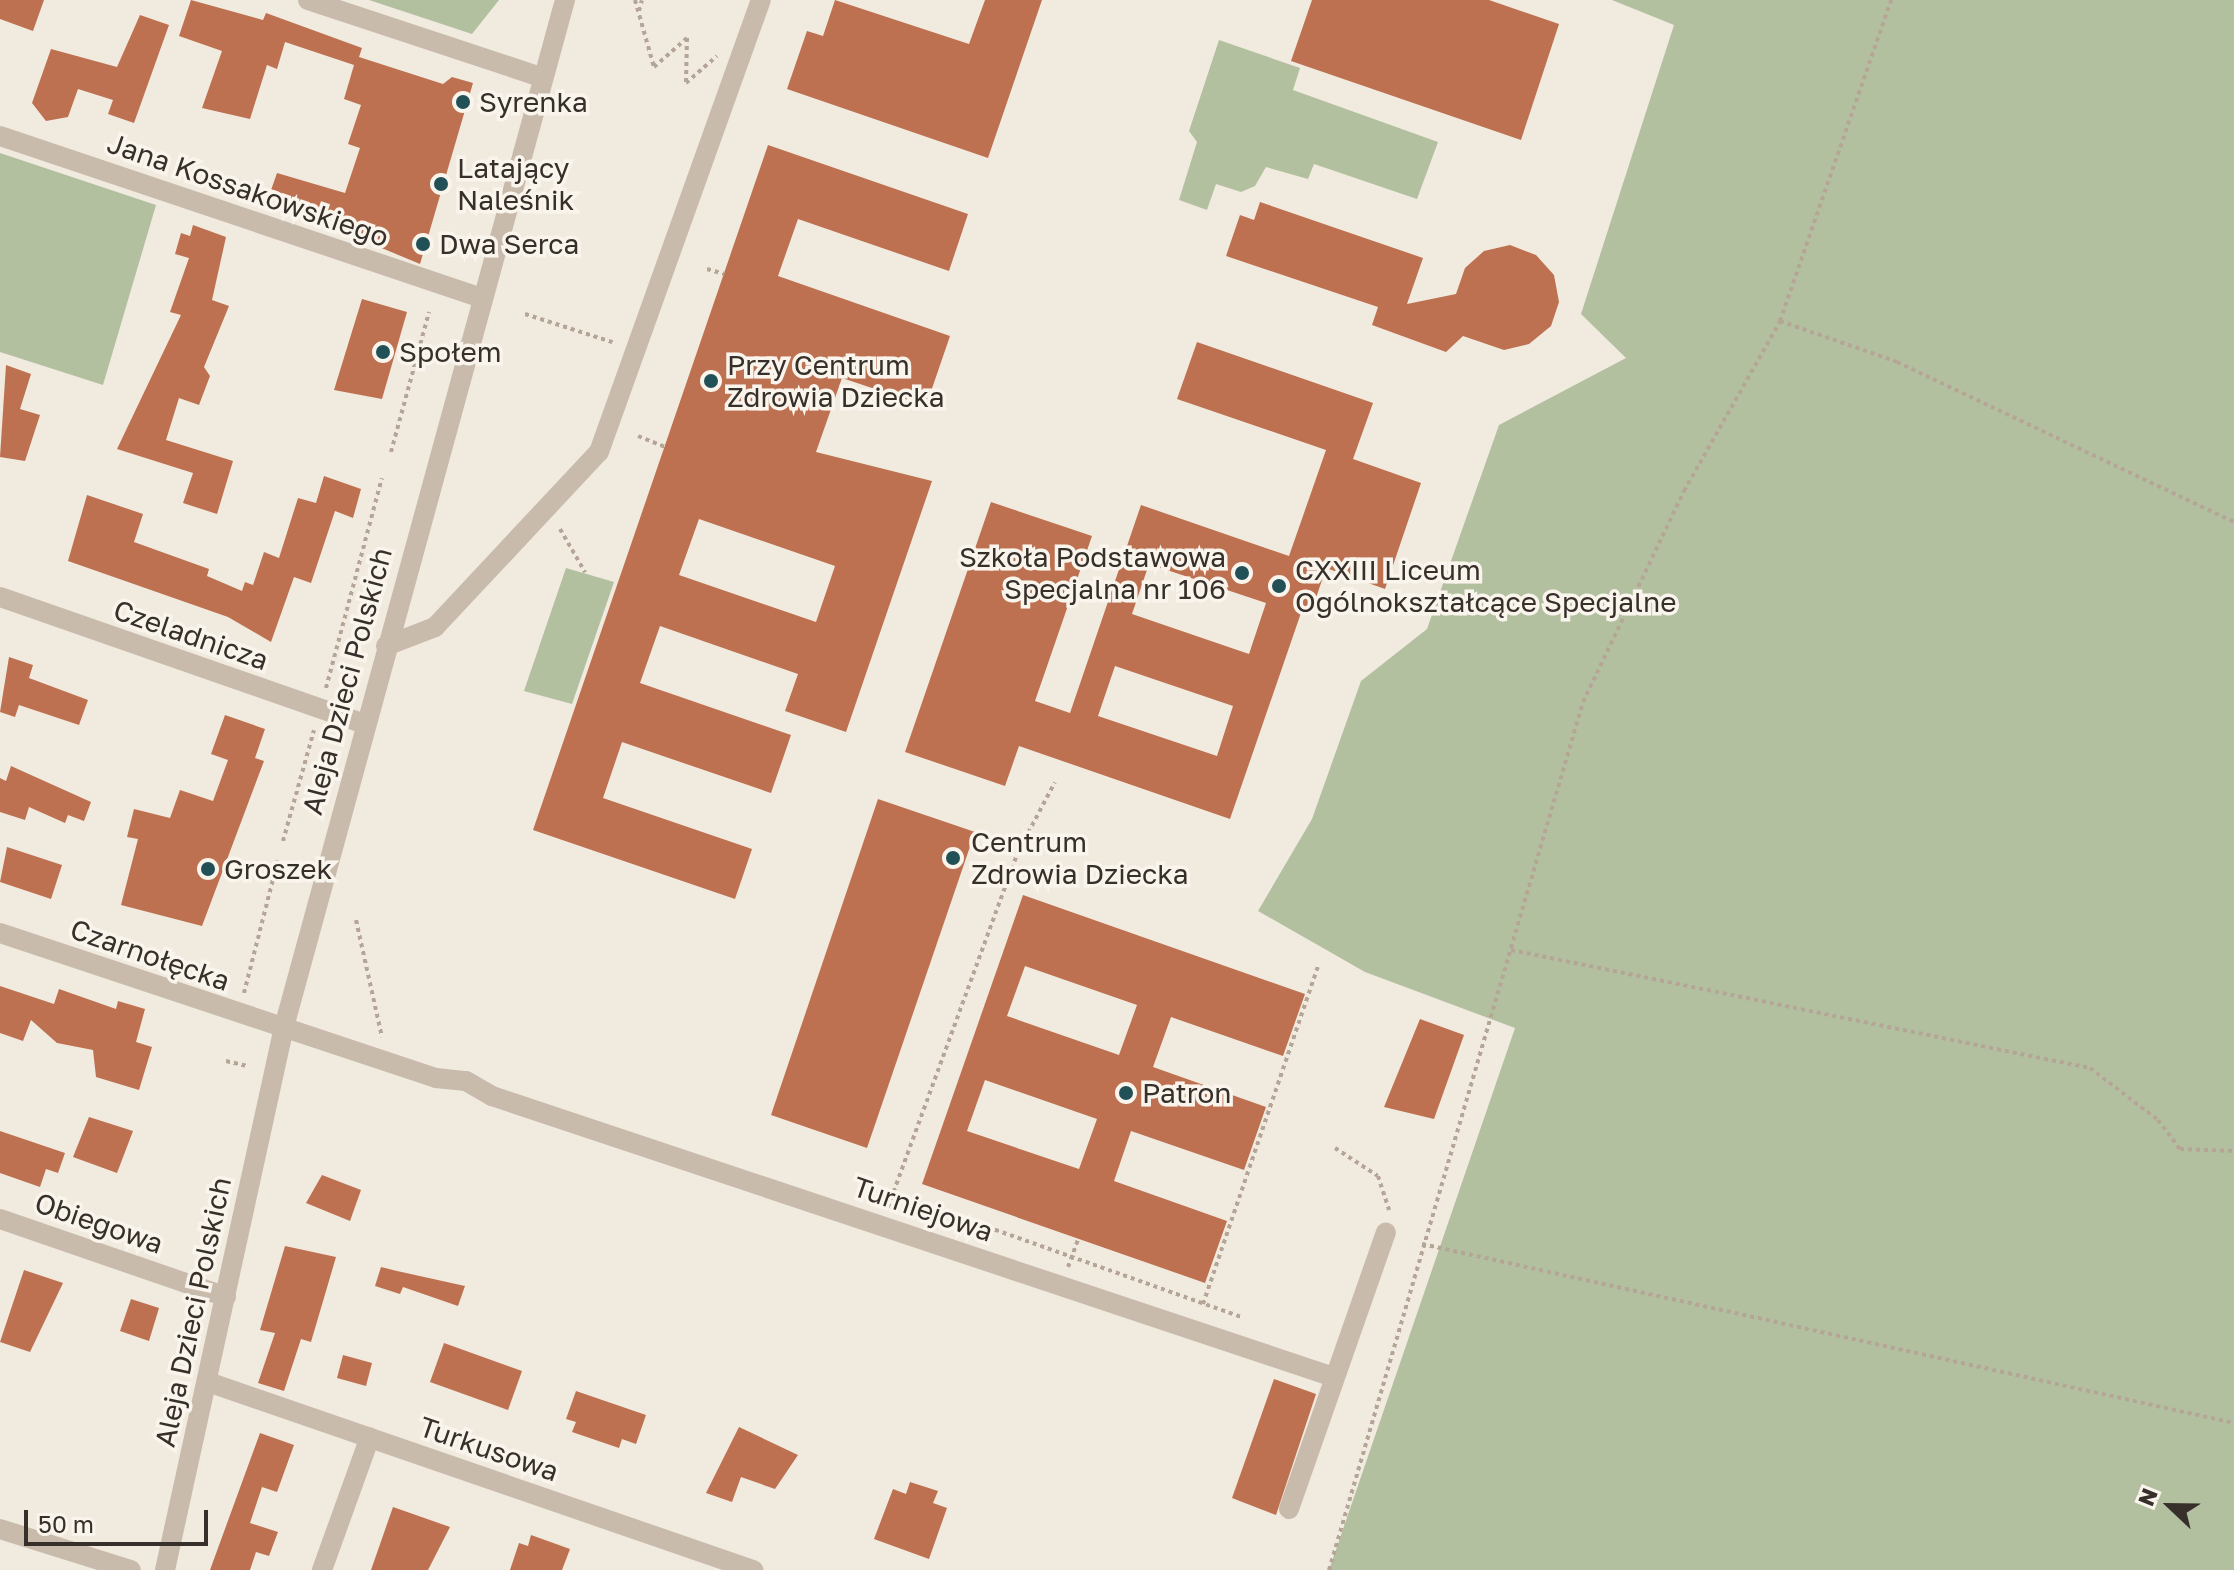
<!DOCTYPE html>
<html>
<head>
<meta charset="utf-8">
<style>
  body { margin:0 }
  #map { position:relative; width:2234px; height:1570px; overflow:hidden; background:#f1eadf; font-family:"Golos Text",sans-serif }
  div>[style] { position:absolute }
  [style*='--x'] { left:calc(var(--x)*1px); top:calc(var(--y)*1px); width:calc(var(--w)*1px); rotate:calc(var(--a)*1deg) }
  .green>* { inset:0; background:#b3c0a0 }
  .building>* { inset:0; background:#be7150 }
  .path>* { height:4px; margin-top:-2px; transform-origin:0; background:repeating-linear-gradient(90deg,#b5a596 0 4px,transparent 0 8px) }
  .minor>* { height:20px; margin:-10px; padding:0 10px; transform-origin:10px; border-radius:10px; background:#c9bbac }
  .dots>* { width:22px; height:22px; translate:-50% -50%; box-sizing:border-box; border:4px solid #f9f4ec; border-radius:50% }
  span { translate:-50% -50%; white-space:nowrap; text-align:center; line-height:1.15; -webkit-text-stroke:7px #f9f4ec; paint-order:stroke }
  .poi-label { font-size:28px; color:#372f2a }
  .left { translate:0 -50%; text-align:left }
  .right { translate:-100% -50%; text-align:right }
  .street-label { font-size:28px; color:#372f2a }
  .north { position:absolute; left:2130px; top:1466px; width:80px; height:80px; -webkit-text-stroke:6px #f9f4ec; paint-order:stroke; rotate:292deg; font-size:22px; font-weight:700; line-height:32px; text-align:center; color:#372f2a }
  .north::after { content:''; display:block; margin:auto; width:28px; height:36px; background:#372f2a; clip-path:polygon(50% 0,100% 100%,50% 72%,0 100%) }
  .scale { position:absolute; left:24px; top:1510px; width:184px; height:36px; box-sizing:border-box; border:4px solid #372f2a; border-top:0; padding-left:10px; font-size:24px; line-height:28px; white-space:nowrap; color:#372f2a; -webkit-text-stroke:6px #f9f4ec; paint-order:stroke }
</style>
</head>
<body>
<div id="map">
  <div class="green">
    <i style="clip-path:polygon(369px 0,499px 0,472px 34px)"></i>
    <i style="clip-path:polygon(1612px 0,2234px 0,2234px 1570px,1329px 1570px,1515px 1028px,1365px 972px,1258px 911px,1312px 819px,1361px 681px,1427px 629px,1499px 425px,1626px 358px,1581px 314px,1674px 25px)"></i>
    <i style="clip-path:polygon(1219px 40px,1300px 68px,1293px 90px,1438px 142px,1417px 199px,1314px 164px,1308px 179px,1266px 167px,1255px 186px,1241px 192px,1216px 184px,1207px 210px,1179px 200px,1197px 142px,1189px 131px)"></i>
    <i style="clip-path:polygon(0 153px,156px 205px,103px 385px,0 352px)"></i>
    <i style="clip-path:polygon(566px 568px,614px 582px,572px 704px,524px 691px)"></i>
  </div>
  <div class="building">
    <i style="clip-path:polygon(0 0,44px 0,33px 31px,0 19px)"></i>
    <i style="clip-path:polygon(191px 0,263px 20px,266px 13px,362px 48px,359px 57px,443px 84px,452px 77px,473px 83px,420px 264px,336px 229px,339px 220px,323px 211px,270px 193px,277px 173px,345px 193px,360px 148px,348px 144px,361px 105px,344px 99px,354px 65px,285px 42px,277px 69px,267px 65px,250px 119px,202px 108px,222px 51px,179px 36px)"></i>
    <i style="clip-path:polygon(835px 0,969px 44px,985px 0,1042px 0,988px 158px,787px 89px,807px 31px,823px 36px)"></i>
    <i style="clip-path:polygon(1312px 0,1489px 0,1559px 24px,1521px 140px,1291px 61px)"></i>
    <i style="clip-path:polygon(140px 15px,169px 25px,134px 123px,108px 114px,113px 100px,78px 89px,68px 117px,46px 121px,32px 103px,51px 49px,117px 67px)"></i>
    <i style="clip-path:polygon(evenodd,768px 145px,968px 214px,949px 271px,798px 219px,778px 276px,950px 336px,926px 406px,842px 378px,816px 452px,932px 481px,846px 732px,785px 711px,798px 674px,660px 626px,640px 683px,791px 735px,771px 793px,622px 742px,603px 798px,752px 849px,735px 899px,533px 830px,768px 145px,699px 519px,835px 566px,816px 622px,679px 575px,699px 519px)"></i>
    <i style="clip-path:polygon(1260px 202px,1423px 258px,1407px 304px,1456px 294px,1465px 268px,1484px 251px,1510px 245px,1536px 255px,1554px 275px,1559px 302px,1551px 326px,1529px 344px,1504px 350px,1463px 336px,1446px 352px,1372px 325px,1378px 307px,1226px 256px,1240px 215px,1254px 220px)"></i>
    <i style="clip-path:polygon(193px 225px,226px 237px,212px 300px,229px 306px,204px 367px,210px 376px,199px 405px,179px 398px,166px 440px,233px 461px,217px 514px,183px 503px,193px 473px,117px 449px,181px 315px,170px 312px,189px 258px,175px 254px,181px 233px,190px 236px)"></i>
    <i style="clip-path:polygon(362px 299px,407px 312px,382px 399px,334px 390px)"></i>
    <i style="clip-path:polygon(evenodd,1197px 342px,1373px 403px,1353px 459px,1421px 483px,1385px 589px,1326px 568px,1311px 613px,1302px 610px,1230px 819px,1019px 746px,1005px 786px,905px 752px,991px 502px,1092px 536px,1035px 701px,1070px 713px,1141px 505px,1289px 556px,1326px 450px,1177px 399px,1197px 342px,1149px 564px,1266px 603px,1249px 654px,1132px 614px,1149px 564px,1197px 342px,1115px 666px,1233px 706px,1217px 756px,1098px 716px,1115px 666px)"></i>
    <i style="clip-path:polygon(6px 365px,31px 374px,20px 409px,40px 415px,25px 461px,0 457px)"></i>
    <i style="clip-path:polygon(324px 476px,361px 489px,353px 518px,335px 511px,311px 583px,294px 577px,271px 642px,228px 617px,68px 561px,87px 495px,143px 514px,134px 542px,209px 569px,207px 576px,242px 591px,245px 582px,253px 585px,264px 552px,279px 558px,298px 498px,316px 503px)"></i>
    <i style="clip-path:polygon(9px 657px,33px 665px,29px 678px,88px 700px,79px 725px,19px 705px,15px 717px,0 712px)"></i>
    <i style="clip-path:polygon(225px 715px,265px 729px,255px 758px,264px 761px,202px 926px,121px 905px,138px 839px,127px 837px,134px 809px,170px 818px,180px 790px,213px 801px,228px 760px,211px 754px)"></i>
    <i style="clip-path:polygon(11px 766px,91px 802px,84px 821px,68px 815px,65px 823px,29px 807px,25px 820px,0 812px,0 778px,6px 781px)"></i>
    <i style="clip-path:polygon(878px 799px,975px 832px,867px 1148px,771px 1115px)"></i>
    <i style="clip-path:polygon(7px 847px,62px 865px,51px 899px,0 882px)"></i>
    <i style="clip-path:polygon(evenodd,1023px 895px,1305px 994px,1283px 1056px,1171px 1017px,1153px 1067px,1266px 1107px,1244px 1170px,1131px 1131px,1114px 1181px,1227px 1221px,1205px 1283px,922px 1184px,1023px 895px,1025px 966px,1137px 1005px,1119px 1055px,1007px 1016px,1025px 966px,1023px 895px,985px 1080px,1097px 1119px,1079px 1169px,967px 1131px,985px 1080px)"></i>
    <i style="clip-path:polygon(0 986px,54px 1004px,59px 989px,116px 1009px,118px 1001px,145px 1009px,136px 1042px,152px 1047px,139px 1090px,96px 1077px,93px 1050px,57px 1043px,31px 1020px,23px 1041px,0 1033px)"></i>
    <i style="clip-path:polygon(1420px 1019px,1464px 1035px,1434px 1119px,1384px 1107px)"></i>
    <i style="clip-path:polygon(89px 1117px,133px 1131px,117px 1173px,73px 1157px)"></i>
    <i style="clip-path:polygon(0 1131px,65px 1153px,58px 1173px,46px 1169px,40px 1187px,0 1173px)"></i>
    <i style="clip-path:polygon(322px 1175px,361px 1190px,350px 1221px,306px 1203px)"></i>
    <i style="clip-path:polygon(285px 1246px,336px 1257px,311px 1342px,301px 1339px,284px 1391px,258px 1383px,275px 1333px,260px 1330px)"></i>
    <i style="clip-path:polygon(381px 1267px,397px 1271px,465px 1286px,458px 1306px,403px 1287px,400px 1294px,375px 1286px)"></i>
    <i style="clip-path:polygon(24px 1270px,63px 1283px,30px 1352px,0 1342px)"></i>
    <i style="clip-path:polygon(131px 1299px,159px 1308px,149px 1341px,120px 1331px)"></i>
    <i style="clip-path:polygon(444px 1343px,522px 1371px,508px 1410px,430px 1382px)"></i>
    <i style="clip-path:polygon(343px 1355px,372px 1363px,366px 1386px,337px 1378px)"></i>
    <i style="clip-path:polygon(1274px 1379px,1316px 1394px,1276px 1515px,1232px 1498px)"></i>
    <i style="clip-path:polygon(576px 1391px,646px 1415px,636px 1444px,622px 1439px,619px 1448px,572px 1432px,576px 1422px,566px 1419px)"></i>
    <i style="clip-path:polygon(739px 1427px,798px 1455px,775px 1489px,741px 1477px,732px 1502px,706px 1493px)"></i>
    <i style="clip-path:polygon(260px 1433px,294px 1445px,277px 1492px,262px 1487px,250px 1523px,278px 1532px,269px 1556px,256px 1552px,250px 1570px,210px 1570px)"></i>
    <i style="clip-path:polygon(910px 1482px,938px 1491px,933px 1503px,947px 1508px,929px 1559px,874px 1539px,893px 1489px,906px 1494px)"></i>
    <i style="clip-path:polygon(393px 1507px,450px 1527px,428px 1570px,371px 1570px)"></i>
    <i style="clip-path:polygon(531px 1535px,570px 1549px,562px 1570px,510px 1570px,519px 1543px,528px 1546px)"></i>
  </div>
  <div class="path">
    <i style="--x:635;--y:0;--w:70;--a:74.2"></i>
    <i style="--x:654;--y:67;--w:44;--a:-41.3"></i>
    <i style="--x:687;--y:38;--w:45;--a:91.3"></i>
    <i style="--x:686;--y:83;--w:41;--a:-41.1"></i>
    <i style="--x:639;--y:11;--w:11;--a:-75"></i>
    <i style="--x:482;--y:106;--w:13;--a:23"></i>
    <i style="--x:707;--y:269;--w:18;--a:16"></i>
    <i style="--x:525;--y:314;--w:95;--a:17.9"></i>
    <i style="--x:1780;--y:321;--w:124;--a:19.3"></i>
    <i style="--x:1897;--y:362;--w:373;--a:25.4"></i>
    <i style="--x:638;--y:436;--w:29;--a:22"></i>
    <i style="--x:391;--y:452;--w:145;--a:-74.8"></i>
    <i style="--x:560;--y:529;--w:50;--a:59.8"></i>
    <i style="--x:326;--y:688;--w:217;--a:-75.1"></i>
    <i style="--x:283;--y:841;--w:115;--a:-74.4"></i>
    <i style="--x:356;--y:920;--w:120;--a:77.5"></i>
    <i style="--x:1511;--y:950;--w:591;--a:11.52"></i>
    <i style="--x:2090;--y:1068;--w:86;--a:37.4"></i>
    <i style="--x:2158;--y:1120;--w:36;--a:53"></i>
    <i style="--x:2180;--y:1149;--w:54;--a:2.1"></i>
    <i style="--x:244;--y:993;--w:137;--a:-75.7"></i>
    <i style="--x:226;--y:1061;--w:22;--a:13"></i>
    <i style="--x:1335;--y:1148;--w:51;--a:33.1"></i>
    <i style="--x:1378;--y:1176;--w:36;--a:72"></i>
    <i style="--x:897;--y:1195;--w:365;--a:19.5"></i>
    <i style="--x:888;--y:1207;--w:376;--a:-69.9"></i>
    <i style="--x:1017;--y:854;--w:81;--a:-62.2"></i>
    <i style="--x:1422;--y:1244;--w:831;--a:12.43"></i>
    <i style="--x:1068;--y:1267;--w:30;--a:-70"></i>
    <i style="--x:1203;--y:1304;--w:357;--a:-71.2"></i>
    <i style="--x:1329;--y:1570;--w:904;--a:-73.69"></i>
    <i style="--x:1583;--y:702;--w:234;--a:-64.4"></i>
    <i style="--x:1684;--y:491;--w:195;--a:-60.5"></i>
    <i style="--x:1780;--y:321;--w:340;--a:-70.9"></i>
  </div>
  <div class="minor">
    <i style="--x:308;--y:0;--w:245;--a:18.3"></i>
    <i style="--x:0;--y:136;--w:505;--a:18.58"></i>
    <i style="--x:0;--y:597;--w:386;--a:19.2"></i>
    <i style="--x:386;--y:646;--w:53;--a:-21.2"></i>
    <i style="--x:435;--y:627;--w:240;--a:-46.9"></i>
    <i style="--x:599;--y:452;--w:480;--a:-70.3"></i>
    <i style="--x:0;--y:933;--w:459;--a:18.4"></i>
    <i style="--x:436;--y:1078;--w:30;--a:6"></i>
    <i style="--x:466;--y:1081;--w:30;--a:30"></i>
    <i style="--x:492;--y:1096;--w:888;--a:18.46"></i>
    <i style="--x:0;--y:1219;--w:239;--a:19"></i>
    <i style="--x:208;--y:1382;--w:577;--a:19.03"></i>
    <i style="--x:1289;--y:1509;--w:293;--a:-70.7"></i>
    <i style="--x:0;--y:1529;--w:137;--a:17.4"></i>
    <i style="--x:165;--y:1570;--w:556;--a:-77.64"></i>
    <i style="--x:284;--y:1027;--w:1065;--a:-74.7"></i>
    <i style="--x:322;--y:1570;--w:141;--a:-70.2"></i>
  </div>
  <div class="dots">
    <i style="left:463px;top:102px;background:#225057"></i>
    <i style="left:441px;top:184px;background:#225057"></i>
    <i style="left:423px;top:244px;background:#225057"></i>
    <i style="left:383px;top:352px;background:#225057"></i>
    <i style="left:711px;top:381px;background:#225057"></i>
    <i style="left:1242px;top:573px;background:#225057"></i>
    <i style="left:1279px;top:586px;background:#225057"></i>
    <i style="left:953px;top:858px;background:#225057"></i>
    <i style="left:208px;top:869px;background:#225057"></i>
    <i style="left:1126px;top:1093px;background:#225057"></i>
  </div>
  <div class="poi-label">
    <span class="left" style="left:479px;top:102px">Syrenka</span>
    <span class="left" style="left:457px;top:184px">Latający<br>Naleśnik</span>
    <span class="left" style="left:439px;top:244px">Dwa Serca</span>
    <span class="left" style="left:399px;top:352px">Społem</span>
    <span class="left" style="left:727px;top:381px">Przy Centrum<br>Zdrowia Dziecka</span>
    <span class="right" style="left:1226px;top:573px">Szkoła Podstawowa<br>Specjalna nr 106</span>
    <span class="left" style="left:1295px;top:586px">CXXIII Liceum<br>Ogólnokształcące Specjalne</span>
    <span class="left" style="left:971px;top:858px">Centrum<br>Zdrowia Dziecka</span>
    <span class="left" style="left:224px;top:869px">Groszek</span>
    <span class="left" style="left:1142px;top:1093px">Patron</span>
  </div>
  <div class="street-label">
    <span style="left:248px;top:190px;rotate:19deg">Jana Kossakowskiego</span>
    <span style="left:191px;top:635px;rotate:19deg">Czeladnicza</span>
    <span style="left:347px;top:681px;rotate:-75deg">Aleja Dzieci Polskich</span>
    <span style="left:150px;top:955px;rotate:19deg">Czarnołęcka</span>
    <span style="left:923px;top:1209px;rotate:19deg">Turniejowa</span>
    <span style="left:99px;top:1223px;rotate:19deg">Obiegowa</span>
    <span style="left:193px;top:1312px;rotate:-78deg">Aleja Dzieci Polskich</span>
    <span style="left:489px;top:1449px;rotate:19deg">Turkusowa</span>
  </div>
  <div class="north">N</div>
  <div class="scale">50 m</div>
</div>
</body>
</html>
